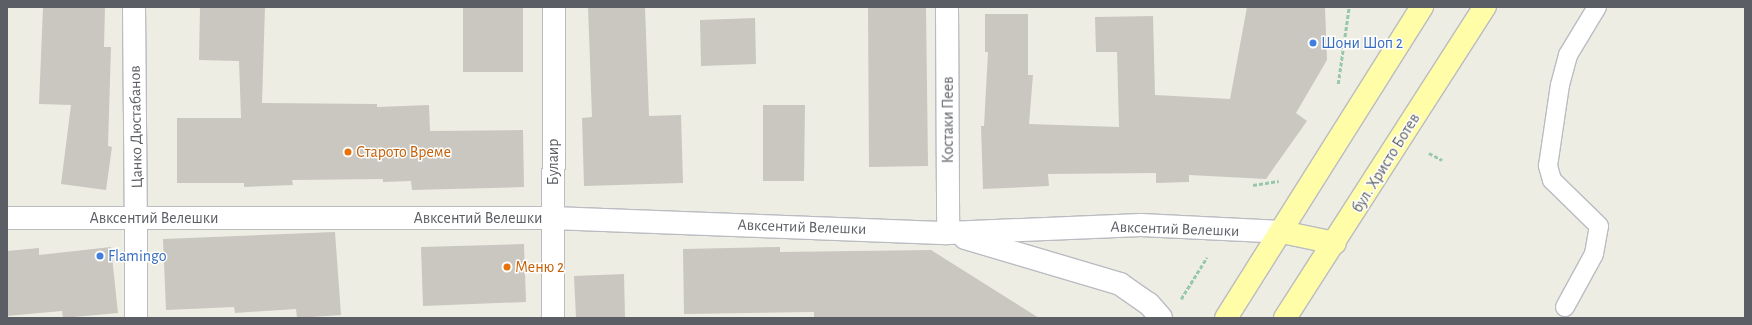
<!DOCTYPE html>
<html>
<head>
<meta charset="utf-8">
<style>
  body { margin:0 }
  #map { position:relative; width:1752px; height:325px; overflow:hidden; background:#eeede3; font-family:"Alegreya Sans",sans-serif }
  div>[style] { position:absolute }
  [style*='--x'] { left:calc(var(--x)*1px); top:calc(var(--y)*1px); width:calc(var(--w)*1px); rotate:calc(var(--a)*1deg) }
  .building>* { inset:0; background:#c9c7c0 }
  .path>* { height:2.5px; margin-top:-1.25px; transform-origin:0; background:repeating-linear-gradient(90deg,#97c8ab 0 4px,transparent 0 6px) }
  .roads { filter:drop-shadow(1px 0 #babcc2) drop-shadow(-1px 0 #babcc2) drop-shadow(0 1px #babcc2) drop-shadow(0 -1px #babcc2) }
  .lane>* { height:18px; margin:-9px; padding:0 9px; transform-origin:9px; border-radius:9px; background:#fff }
  .street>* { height:22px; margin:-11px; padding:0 11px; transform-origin:11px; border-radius:11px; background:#fff }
  .secondary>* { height:22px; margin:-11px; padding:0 11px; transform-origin:11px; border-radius:11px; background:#fff }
  .primary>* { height:22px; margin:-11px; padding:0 11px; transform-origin:11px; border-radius:11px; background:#fffda7 }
  .dots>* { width:11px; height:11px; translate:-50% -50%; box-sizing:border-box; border:2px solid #fff; border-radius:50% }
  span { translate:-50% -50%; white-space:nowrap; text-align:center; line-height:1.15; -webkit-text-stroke:3px #fff; paint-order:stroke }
  .shop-label { font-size:16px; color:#366cbe }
  .left { translate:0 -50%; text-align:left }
  .street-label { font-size:16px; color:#5b5e64 }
  .food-label { font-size:16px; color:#c56008 }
  .frame { position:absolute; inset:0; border:8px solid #5b5e64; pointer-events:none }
</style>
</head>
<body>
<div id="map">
  <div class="building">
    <i style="clip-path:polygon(43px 7px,105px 7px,104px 47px,111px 47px,108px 146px,112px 147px,106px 190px,61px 184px,71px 105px,39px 104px)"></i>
    <i style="clip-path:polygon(200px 7px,265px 7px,262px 103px,377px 104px,377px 107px,429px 105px,430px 131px,523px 130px,524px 187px,412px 190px,411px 181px,383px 182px,383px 179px,292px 180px,293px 185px,244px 187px,244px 183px,177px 183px,177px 118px,241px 118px,239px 61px,199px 60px)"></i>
    <i style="clip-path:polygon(463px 7px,523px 7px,523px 72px,463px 72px)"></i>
    <i style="clip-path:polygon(588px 7px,645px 7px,649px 116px,681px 115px,683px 183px,584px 186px,582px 118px,592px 117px)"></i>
    <i style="clip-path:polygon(868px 7px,926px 7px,928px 166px,869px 167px)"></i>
    <i style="clip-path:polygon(1247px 7px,1325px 7px,1327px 60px,1296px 113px,1307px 121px,1266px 179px,1189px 175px,1189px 182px,1156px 183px,1156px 173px,1048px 174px,1049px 186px,983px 189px,981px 126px,984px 126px,988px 52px,985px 52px,985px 14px,1028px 14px,1028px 75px,1033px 75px,1029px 124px,1119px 127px,1117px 52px,1096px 52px,1095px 17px,1153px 16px,1155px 95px,1230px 99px)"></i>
    <i style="clip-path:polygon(755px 18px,756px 64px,701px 66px,700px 20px)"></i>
    <i style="clip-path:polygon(763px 105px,805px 105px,804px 181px,763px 181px)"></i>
    <i style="clip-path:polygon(335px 232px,341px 315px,297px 318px,296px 309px,235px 313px,234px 307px,166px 310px,163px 239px)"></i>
    <i style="clip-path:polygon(524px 244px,526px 302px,423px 306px,421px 247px)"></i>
    <i style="clip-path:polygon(111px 247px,118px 313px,63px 318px,62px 311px,7px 316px,7px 251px,39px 248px,39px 255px)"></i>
    <i style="clip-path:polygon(780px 247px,780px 252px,931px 250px,1039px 318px,814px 318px,814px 312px,684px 314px,683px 249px)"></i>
    <i style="clip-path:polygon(624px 274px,625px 318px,576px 318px,574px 276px)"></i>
  </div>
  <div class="path">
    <i style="--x:1338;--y:84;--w:78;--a:-81.9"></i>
    <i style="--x:1429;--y:153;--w:15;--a:28"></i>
    <i style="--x:1253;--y:185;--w:26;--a:-9"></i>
    <i style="--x:1181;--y:299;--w:49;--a:-58.2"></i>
  </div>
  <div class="roads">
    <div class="lane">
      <i style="--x:1565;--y:307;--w:60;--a:-61.3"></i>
      <i style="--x:1594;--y:254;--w:28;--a:-80"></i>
      <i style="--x:1599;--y:226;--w:66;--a:-135.6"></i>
      <i style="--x:1552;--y:180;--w:15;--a:-106"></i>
      <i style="--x:1548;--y:166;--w:82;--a:-81.6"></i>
      <i style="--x:1560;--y:85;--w:31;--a:-75"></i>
      <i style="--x:1568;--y:55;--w:56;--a:-58.9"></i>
    </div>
    <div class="street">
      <i style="--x:947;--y:7;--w:226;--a:89.7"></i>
      <i style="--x:136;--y:217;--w:101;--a:90"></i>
      <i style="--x:553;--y:318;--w:311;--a:-89.8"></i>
    </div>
    <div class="secondary">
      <i style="--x:134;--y:7;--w:210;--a:89.5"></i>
      <i style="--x:7;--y:218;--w:545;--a:0"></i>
      <i style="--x:552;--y:218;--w:396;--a:2.2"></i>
      <i style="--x:948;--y:233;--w:193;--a:-2.4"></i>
      <i style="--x:1141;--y:225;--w:141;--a:2.8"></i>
      <i style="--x:965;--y:238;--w:162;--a:16.5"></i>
      <i style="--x:1120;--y:284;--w:35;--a:35"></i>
      <i style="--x:1149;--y:304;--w:18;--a:49"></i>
    </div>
    <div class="primary">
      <i style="--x:1282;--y:232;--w:54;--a:11.7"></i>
      <i style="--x:1226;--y:318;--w:368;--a:-57.8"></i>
      <i style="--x:1285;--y:318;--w:370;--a:-57.3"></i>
    </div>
  </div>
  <div class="dots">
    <i style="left:1313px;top:43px;background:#3f7fe0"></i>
    <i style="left:348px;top:152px;background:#e8710a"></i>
    <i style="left:100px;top:256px;background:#3f7fe0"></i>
    <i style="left:507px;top:267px;background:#e8710a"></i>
  </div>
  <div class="shop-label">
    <span class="left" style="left:1321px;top:43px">Шони Шоп 2</span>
    <span class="left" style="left:108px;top:256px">Flamingo</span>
  </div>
  <div class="street-label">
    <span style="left:948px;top:120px;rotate:-90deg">Костаки Пеев</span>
    <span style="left:136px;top:127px;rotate:-91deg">Цанко Дюстабанов</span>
    <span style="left:553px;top:162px;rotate:-90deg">Булаир</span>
    <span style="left:1386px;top:163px;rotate:-58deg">бул. Христо Ботев</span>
    <span style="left:154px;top:218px">Авксентий Велешки</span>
    <span style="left:478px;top:218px">Авксентий Велешки</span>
    <span style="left:802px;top:227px;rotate:2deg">Авксентий Велешки</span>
    <span style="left:1175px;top:229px;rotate:2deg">Авксентий Велешки</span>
  </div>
  <div class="food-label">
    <span class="left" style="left:356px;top:152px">Старото Време</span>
    <span class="left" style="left:515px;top:267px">Меню 2</span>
  </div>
  <div class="frame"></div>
</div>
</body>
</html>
